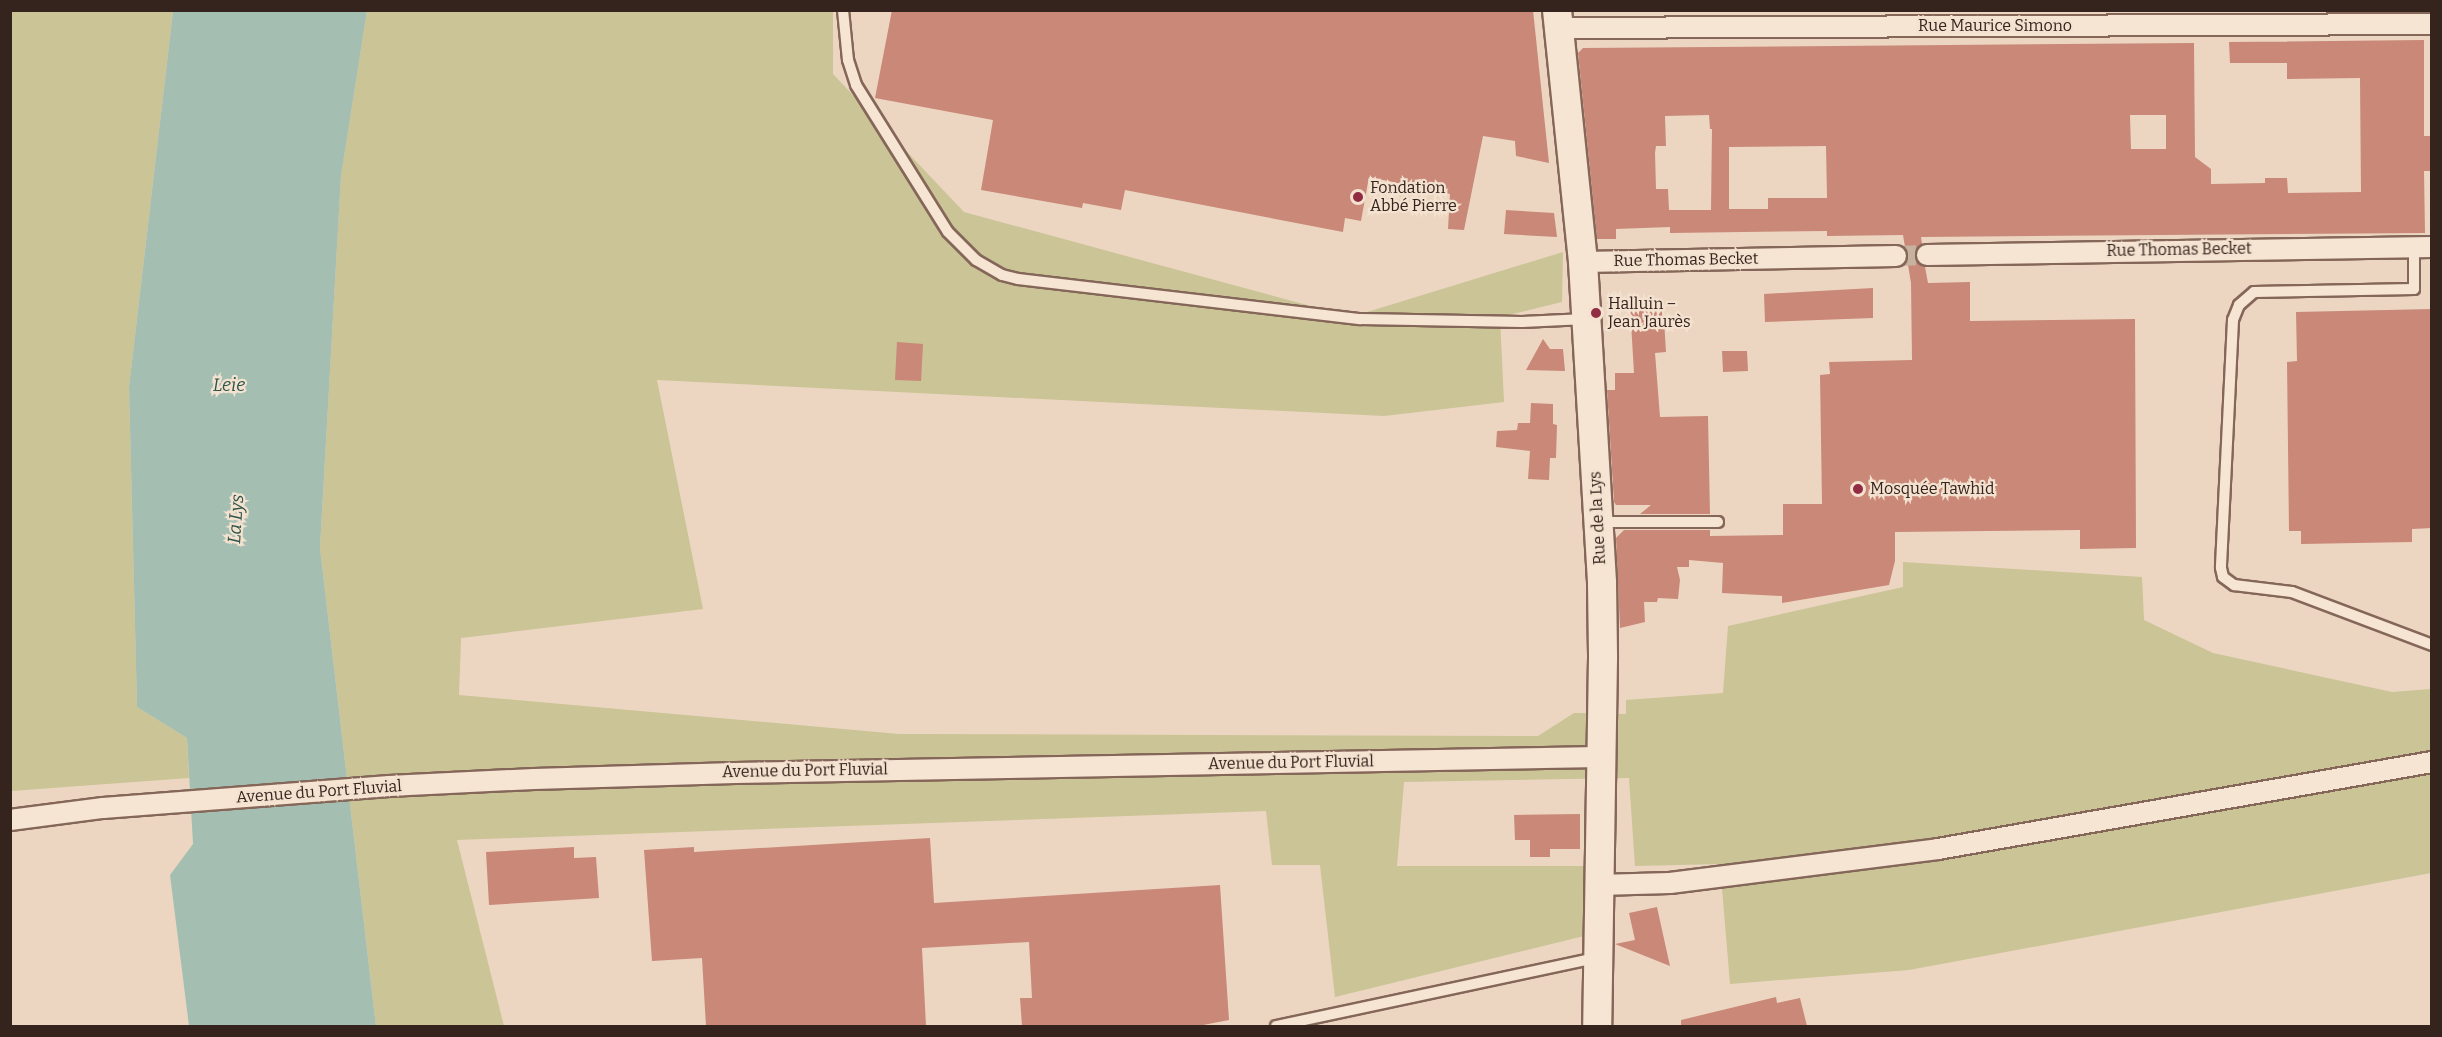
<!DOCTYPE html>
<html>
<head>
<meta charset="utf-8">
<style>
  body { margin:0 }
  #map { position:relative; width:2442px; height:1037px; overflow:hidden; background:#ecd6c1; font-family:Bitter,serif }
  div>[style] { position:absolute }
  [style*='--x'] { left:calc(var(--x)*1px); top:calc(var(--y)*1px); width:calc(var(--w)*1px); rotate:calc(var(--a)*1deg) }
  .green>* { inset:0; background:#cac496 }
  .water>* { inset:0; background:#a4bfb1 }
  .building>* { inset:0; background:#c98878 }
  .minor-tunnel>* { height:20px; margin-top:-10px; transform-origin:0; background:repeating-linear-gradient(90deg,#c7b2a0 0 20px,transparent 0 30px) }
  .roads { filter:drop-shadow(2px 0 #856759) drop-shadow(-2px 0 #856759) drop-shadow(0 2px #856759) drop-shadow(0 -2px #856759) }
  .service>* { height:10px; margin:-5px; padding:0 5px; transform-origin:5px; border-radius:5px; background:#f7e5d4 }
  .minor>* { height:20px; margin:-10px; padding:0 10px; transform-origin:10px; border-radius:10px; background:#f7e5d4 }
  .secondary>* { height:28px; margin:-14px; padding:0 14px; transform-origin:14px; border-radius:14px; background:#f7e5d4 }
  .dots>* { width:16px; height:16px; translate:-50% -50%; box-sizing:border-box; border:3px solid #f4e2d0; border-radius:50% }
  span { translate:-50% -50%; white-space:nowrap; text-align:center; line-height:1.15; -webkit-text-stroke:4.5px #f4e2d0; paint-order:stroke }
  .street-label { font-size:16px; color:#35231d }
  .poi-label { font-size:16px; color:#35231d }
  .left { translate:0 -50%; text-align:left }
  .water-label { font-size:18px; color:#2d5449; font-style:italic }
  .frame { position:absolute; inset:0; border:12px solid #35231d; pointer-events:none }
</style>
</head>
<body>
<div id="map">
  <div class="green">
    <i style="clip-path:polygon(11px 11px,173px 11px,129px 387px,137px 707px,187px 738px,189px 778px,11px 791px)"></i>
    <i style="clip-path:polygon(367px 11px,833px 11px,833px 74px,964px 212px,1351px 317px,1563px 252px,1562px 302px,1500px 317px,1504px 402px,1384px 416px,657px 380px,703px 609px,461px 638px,459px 695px,899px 734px,1538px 736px,1574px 713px,1626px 714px,1626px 700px,1723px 693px,1728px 626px,1903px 587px,1903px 562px,2142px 577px,2144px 620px,2213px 653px,2392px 692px,2431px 689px,2431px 873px,1909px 970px,1730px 984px,1720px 864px,1635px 866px,1629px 778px,1404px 782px,1397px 866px,1584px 866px,1584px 936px,1335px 997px,1320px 865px,1272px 865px,1266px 811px,457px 840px,504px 1026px,376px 1026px,320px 548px,341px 175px)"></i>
  </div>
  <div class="water">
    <i style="clip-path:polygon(173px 11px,367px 11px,341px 176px,320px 548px,376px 1026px,189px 1026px,170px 875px,193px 844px,187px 738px,137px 707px,129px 387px)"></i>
  </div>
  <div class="building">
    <i style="clip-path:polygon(892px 10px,1533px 10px,1549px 163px,1516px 156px,1515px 141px,1483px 136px,1464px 230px,1448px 229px,1450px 194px,1369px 177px,1361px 221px,1345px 218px,1343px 232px,1125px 190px,1121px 210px,1083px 203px,1082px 208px,981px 190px,993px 120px,875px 98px)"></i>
    <i style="clip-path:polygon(evenodd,2424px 40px,2424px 136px,2432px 136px,2432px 171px,2424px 171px,2425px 233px,1921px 237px,1922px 244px,1917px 249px,1915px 256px,1917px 262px,1925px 267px,1928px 283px,1970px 282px,1970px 321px,2135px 319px,2136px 548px,2080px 549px,2080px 530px,1895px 532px,1895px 561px,1889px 585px,1782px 603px,1782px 596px,1722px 593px,1723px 563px,1689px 560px,1689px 567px,1677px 567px,1680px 580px,1678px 599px,1658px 598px,1657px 602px,1644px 602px,1645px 622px,1620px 628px,1616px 538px,1624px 530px,1710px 530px,1710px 536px,1783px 535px,1783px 504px,1822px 504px,1820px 375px,1830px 374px,1829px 362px,1912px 360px,1911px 283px,1903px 235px,1827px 236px,1827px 231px,1670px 233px,1670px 227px,1616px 229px,1616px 239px,1597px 239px,1578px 53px,1583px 48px,2194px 43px,2195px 157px,2211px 169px,2211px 184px,2265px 183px,2265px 178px,2287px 178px,2288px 193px,2361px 192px,2360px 78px,2287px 79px,2287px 63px,2230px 63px,2229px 42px,2424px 40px,1709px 115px,1710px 129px,1712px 129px,1711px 210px,1669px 210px,1668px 189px,1656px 189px,1655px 153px,1656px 146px,1666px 146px,1665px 116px,1709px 115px,2424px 40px,2130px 115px,2166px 115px,2166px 149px,2131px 149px,2130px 115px,2424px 40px,1826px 146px,1827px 198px,1768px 198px,1768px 209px,1729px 209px,1729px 147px,1826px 146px)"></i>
    <i style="clip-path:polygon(1506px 210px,1554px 213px,1557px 237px,1504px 234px)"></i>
    <i style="clip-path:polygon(1873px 288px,1873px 318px,1765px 322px,1764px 294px)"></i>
    <i style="clip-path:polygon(1663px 304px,1666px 352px,1655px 353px,1660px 417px,1708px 416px,1710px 514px,1640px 514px,1651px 505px,1616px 505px,1614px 502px,1607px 390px,1615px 390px,1615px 373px,1634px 373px,1630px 306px)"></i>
    <i style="clip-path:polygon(2432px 309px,2432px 528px,2412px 529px,2412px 542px,2301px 544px,2301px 531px,2289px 531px,2287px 362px,2297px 361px,2296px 312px)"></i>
    <i style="clip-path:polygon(1543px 339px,1550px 349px,1563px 349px,1565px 371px,1526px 370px)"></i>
    <i style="clip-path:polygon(897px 342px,923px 344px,921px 381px,895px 380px)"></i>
    <i style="clip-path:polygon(1722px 351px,1747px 351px,1748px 371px,1723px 372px)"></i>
    <i style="clip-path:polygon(1531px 403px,1553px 404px,1553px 424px,1557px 425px,1556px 458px,1550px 458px,1549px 480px,1528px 479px,1530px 451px,1496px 447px,1497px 431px,1517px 430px,1518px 423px,1530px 423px)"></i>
    <i style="clip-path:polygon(1580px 814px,1580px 849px,1550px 849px,1550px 857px,1530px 857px,1530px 840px,1515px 840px,1514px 815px)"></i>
    <i style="clip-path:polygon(930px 838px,934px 903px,1220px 885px,1229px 1020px,1198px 1026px,1022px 1026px,1020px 998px,1032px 998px,1029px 942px,922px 948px,926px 1026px,706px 1026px,702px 958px,652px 961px,644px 850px,694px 847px,694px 852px)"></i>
    <i style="clip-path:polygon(574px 847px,574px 858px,596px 857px,599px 898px,489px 905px,486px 852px)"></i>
    <i style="clip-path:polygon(1657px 907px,1670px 966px,1615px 944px,1635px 940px,1629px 913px)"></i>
    <i style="clip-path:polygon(1776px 997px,1777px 1003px,1800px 998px,1807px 1026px,1681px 1026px,1681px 1020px)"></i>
  </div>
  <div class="minor-tunnel">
    <i style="--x:1896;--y:256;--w:31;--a:-2"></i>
  </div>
  <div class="roads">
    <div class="service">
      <i style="--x:843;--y:10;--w:50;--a:84.3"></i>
      <i style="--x:848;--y:60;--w:26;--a:72"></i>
      <i style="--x:856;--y:85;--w:173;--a:58"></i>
      <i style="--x:948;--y:232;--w:40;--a:45"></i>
      <i style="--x:976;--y:260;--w:30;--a:30"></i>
      <i style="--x:1002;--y:275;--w:16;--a:14"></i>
      <i style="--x:1018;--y:279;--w:345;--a:6.7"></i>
      <i style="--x:1361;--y:319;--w:161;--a:1.1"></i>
      <i style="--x:1522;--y:322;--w:64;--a:-2.7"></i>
      <i style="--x:2414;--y:247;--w:42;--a:90"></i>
      <i style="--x:2414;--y:289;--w:160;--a:178.9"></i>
      <i style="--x:2254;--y:292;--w:20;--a:139"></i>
      <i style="--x:2239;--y:305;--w:16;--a:112"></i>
      <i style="--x:2233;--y:320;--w:248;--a:92.8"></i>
      <i style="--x:2221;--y:568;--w:9;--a:77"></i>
      <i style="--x:2223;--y:577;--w:14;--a:36"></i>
      <i style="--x:2234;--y:585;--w:58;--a:6.9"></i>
      <i style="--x:2292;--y:592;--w:150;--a:20.7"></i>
      <i style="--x:1599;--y:522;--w:119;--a:0"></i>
      <i style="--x:1276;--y:1026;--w:327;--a:-12"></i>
    </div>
    <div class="minor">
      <i style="--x:1559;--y:28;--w:873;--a:-0.26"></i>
      <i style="--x:1927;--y:255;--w:505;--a:-0.91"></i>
      <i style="--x:1583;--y:262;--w:313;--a:-1.1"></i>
      <i style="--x:10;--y:820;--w:94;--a:-7.4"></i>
      <i style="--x:103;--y:808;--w:287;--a:-4.4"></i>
      <i style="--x:389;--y:786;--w:145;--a:-2.8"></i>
      <i style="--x:534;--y:779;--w:201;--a:-1.7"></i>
      <i style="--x:735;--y:773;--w:866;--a:-1.06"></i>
      <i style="--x:1599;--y:885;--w:71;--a:-1.6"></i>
      <i style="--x:1670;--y:883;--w:270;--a:-7.2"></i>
      <i style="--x:1938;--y:849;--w:502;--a:-9.99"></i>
    </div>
    <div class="secondary">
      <i style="--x:1557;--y:10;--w:253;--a:84.1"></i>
      <i style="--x:1583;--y:262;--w:322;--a:86.6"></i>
      <i style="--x:1602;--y:583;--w:75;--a:89.2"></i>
      <i style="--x:1603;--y:658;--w:368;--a:90.9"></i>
    </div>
  </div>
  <div class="dots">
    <i style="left:1358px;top:197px;background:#922c43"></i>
    <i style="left:1596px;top:313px;background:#922c43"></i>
    <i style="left:1858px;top:489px;background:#922c43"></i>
  </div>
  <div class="street-label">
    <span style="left:1995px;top:26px">Rue Maurice Simono</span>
    <span style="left:2179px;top:250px;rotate:-1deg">Rue Thomas Becket</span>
    <span style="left:1686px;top:260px;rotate:-1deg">Rue Thomas Becket</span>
    <span style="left:1598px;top:518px;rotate:-93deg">Rue de la Lys</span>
    <span style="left:1291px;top:763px;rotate:-1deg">Avenue du Port Fluvial</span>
    <span style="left:805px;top:771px;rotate:-1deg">Avenue du Port Fluvial</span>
    <span style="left:319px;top:792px;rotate:-4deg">Avenue du Port Fluvial</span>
  </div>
  <div class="poi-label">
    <span class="left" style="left:1370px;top:197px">Fondation<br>Abbé Pierre</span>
    <span class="left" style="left:1608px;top:313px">Halluin –<br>Jean Jaurès</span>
    <span class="left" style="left:1870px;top:489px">Mosquée Tawhid</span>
  </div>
  <div class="water-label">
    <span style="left:229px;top:385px">Leie</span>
    <span style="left:236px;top:519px;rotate:-86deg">La Lys</span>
  </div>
  <div class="frame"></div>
</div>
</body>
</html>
